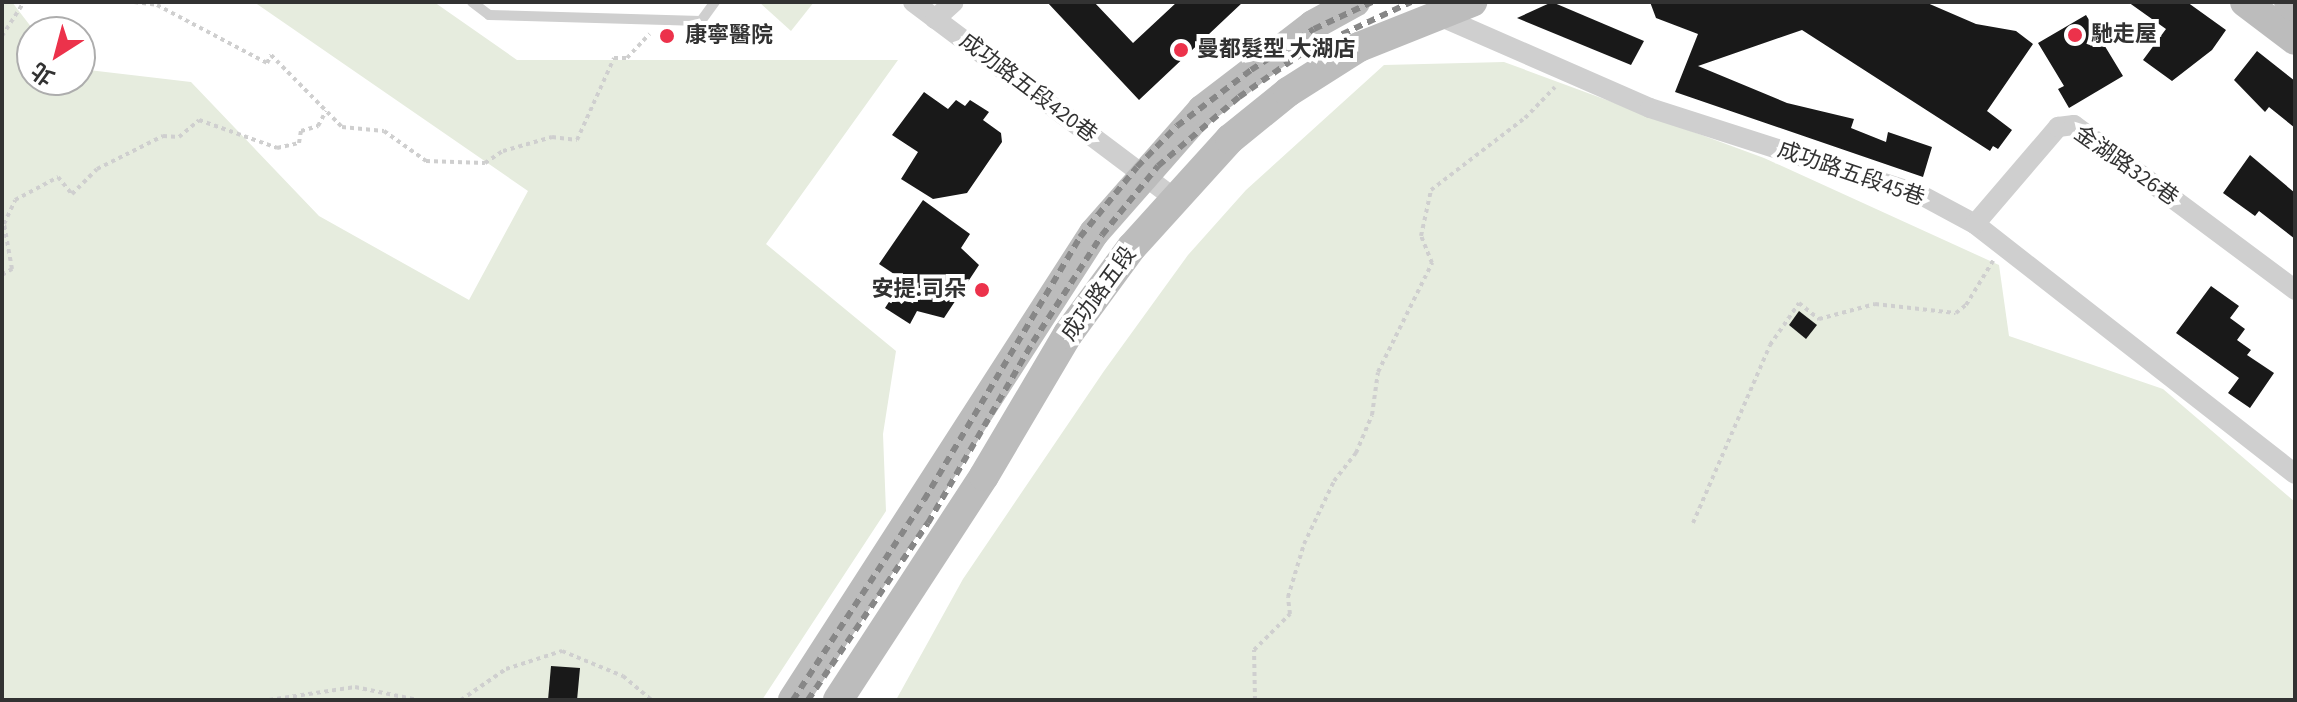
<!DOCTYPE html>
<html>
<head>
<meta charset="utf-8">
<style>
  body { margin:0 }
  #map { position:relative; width:2297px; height:702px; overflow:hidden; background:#fff; font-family:"Source Sans 3","Noto Sans TC",sans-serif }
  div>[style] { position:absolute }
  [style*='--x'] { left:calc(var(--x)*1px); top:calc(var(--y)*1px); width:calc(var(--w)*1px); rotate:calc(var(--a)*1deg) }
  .green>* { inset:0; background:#e6ecde }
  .building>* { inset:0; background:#191919 }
  .path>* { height:4px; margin-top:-2px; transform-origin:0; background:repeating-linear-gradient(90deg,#cfcfcf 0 4px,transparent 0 8px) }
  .lane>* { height:10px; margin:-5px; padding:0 5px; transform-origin:5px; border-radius:5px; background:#cfcfcf }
  .street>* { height:20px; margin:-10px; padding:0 10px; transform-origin:10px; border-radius:10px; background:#cfcfcf }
  .secondary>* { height:30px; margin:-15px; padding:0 15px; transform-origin:15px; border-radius:15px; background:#bcbcbc }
  .rail>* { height:6px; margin-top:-3px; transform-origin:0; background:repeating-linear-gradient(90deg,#878787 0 8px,transparent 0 14px) }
  .dots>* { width:22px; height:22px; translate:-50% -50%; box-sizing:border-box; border:4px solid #fff; border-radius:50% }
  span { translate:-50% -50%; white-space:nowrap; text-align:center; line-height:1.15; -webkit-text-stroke:8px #fff; paint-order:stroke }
  .poi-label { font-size:22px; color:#323232; font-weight:700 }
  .left { translate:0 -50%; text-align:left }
  .right { translate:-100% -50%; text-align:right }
  .street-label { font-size:22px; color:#323232 }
  .frame { position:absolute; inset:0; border:4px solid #323232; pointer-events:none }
  .north { position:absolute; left:16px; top:16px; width:80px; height:80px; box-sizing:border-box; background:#fff; border:2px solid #adadad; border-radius:50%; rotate:216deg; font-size:22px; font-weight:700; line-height:32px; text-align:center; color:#323232 }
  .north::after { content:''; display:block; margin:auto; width:28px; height:36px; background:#ec324b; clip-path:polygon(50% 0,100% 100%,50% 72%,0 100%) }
</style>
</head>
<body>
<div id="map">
  <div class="green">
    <i style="clip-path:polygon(2px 2px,12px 2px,35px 32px,32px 80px,80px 80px,80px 69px,191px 82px,319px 216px,469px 300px,528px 191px,254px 2px,434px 2px,517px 60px,898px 60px,766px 244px,896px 351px,883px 434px,886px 511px,762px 700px,2px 700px)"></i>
    <i style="clip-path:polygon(759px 2px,814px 2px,791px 31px)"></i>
    <i style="clip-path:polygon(1504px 62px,1764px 158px,1999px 265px,2009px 336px,2163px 389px,2295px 502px,2295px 700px,896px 700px,963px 579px,1104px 371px,1188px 255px,1246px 190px,1384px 65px)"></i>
  </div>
  <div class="building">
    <i style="clip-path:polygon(1047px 2px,1094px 2px,1133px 43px,1177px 2px,1243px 2px,1139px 100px)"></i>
    <i style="clip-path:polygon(1552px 2px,1644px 41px,1631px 65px,1517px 18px)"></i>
    <i style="clip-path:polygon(1650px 2px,1925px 2px,1976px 24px,2016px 31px,2033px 44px,1987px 111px,2012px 130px,1998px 149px,1993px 146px,1990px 151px,1802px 30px,1698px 66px,1787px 103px,1854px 119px,1851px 128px,1886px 142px,1888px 132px,1932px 147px,1923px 177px,1675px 92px,1698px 34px,1656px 18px)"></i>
    <i style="clip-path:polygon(2128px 2px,2187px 2px,2226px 30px,2212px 50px,2172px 81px,2143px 60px,2166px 29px)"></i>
    <i style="clip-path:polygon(2086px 15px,2123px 76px,2069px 108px,2058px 89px,2064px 86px,2038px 43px)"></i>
    <i style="clip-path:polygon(2257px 51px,2295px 81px,2295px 128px,2269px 107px,2265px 112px,2234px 80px)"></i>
    <i style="clip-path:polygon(924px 92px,948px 109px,956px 100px,965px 106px,970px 100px,989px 112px,983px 120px,1001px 133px,1002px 142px,967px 193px,933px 199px,901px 179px,918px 152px,892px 135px)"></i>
    <i style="clip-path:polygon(2250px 155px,2295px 193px,2295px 239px,2259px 211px,2255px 216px,2223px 193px)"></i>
    <i style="clip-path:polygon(923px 200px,970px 234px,961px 248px,979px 265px,944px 318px,917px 311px,910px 324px,885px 308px,903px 280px,879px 264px)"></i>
    <i style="clip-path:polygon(2211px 286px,2239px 306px,2230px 318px,2245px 329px,2237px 340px,2251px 350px,2247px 355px,2274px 373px,2250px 408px,2228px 393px,2239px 378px,2176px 333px)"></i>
    <i style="clip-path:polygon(1799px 311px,1817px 325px,1806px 339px,1789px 325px)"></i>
    <i style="clip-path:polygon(551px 666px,580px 668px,577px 700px,548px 700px)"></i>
  </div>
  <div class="path">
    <i style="--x:134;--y:2;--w:23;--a:7"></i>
    <i style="--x:157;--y:5;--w:124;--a:27.8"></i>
    <i style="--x:267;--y:63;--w:9;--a:-63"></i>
    <i style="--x:271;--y:55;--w:101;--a:45.4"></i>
    <i style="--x:342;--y:127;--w:42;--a:5.4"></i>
    <i style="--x:384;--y:131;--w:52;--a:35.5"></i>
    <i style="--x:426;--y:161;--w:59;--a:1.9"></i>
    <i style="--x:485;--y:163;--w:22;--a:-34"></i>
    <i style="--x:503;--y:151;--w:51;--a:-15.9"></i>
    <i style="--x:552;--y:137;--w:25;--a:7"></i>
    <i style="--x:577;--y:140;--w:90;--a:-65.7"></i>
    <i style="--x:614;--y:58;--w:13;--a:0"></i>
    <i style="--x:627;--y:58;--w:33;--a:-47"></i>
    <i style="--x:2;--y:36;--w:40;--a:-57.1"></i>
    <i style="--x:2;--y:275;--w:12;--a:-31"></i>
    <i style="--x:12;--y:269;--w:46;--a:-100.1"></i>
    <i style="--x:4;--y:224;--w:26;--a:-65"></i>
    <i style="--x:15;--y:200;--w:49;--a:-28.1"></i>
    <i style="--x:58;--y:177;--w:22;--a:51"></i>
    <i style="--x:72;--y:194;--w:35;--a:-45"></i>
    <i style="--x:97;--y:169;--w:74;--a:-26.6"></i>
    <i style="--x:163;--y:136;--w:16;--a:4"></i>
    <i style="--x:179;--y:137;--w:26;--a:-40"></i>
    <i style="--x:199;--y:120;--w:83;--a:19.7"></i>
    <i style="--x:277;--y:148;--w:23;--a:-13"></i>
    <i style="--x:299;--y:143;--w:12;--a:-81"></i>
    <i style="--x:301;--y:131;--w:18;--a:-16"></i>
    <i style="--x:318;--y:126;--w:17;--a:-62"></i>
    <i style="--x:1693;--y:523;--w:194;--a:-66.6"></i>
    <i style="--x:1770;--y:345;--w:51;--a:-55.4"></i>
    <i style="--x:1799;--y:303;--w:26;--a:39"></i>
    <i style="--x:1819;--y:319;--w:58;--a:-15"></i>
    <i style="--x:1875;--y:304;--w:81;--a:6.3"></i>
    <i style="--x:1956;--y:313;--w:13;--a:-39"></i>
    <i style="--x:1966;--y:305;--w:52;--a:-58.5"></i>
    <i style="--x:269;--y:700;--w:87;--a:-8.6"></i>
    <i style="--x:355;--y:687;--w:64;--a:11.7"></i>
    <i style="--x:461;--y:700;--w:55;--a:-34.6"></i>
    <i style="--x:506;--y:669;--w:59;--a:-17.8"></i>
    <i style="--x:562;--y:651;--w:66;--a:22.3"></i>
    <i style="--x:623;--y:676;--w:38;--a:40"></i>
    <i style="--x:1255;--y:700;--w:50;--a:-91.1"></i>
    <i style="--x:1254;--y:650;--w:51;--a:-45"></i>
    <i style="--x:1290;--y:614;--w:17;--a:-97"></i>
    <i style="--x:1288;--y:597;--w:55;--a:-73.2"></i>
    <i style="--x:1304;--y:544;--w:70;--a:-64.5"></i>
    <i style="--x:1334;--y:481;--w:36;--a:-52"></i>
    <i style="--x:1356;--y:453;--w:41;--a:-67.2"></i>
    <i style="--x:1372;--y:415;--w:43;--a:-82.1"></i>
    <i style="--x:1378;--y:372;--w:122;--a:-63.6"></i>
    <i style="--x:1432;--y:263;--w:29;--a:-112"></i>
    <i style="--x:1421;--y:236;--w:47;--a:-77.7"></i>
    <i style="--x:1431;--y:190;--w:118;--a:-37.5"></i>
    <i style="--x:1525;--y:118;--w:43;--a:-45.9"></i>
  </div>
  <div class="lane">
    <i style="--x:472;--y:2;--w:21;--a:37"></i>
    <i style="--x:489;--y:15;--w:212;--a:1.6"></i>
    <i style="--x:701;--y:21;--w:24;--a:-54"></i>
  </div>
  <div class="street">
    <i style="--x:913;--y:2;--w:328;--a:36.9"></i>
    <i style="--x:1437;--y:15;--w:232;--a:23.6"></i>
    <i style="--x:1650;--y:108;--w:285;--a:17.8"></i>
    <i style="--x:1921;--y:195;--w:61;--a:28.2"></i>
    <i style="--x:1975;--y:224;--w:406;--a:38"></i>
    <i style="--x:935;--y:19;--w:25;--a:-42"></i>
    <i style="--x:1975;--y:224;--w:128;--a:-49.4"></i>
    <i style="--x:2058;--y:127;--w:16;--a:-7"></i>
    <i style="--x:2074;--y:125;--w:276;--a:36.7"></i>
  </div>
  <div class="secondary">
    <i style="--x:2245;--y:2;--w:63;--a:37.2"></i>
    <i style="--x:2289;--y:2;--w:8;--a:40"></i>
    <i style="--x:793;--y:700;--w:556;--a:-57.2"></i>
    <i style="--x:1094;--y:233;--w:164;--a:-48.7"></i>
    <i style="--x:1202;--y:110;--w:140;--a:-37.4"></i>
    <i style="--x:1313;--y:25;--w:48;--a:-28.7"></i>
    <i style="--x:838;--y:700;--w:267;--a:-56.9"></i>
    <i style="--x:984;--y:476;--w:165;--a:-59.4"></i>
    <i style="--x:1068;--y:334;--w:108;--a:-53.7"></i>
    <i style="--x:1132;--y:247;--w:146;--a:-47.8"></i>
    <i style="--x:1230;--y:139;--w:75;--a:-39"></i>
    <i style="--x:1288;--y:92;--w:84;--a:-32.4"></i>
    <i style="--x:1359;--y:47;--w:122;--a:-21.7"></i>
  </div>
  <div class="rail">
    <i style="--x:793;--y:700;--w:239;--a:-56.8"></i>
    <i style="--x:924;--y:500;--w:306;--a:-59.3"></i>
    <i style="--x:1080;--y:237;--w:90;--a:-50.8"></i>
    <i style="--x:1137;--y:167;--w:57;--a:-45.7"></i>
    <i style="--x:1177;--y:126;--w:93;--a:-37.1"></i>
    <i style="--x:1251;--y:70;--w:75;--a:-33.1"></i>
    <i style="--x:1314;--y:29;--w:64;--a:-25"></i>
    <i style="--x:808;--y:700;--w:214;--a:-55.9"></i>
    <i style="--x:928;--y:523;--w:209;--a:-59.9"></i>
    <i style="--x:1033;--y:342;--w:127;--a:-57.2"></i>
    <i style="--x:1102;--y:235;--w:89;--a:-50.9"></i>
    <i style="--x:1158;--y:166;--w:106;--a:-40.4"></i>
    <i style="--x:1239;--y:97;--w:79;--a:-34.7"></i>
    <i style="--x:1304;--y:52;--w:118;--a:-25"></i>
  </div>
  <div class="dots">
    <i style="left:2075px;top:35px;background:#ec324b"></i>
    <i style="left:667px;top:36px;background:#ec324b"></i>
    <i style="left:1181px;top:50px;background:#ec324b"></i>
    <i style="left:982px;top:290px;background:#ec324b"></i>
  </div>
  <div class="poi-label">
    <span class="left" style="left:2091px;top:35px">馳走屋</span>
    <span class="left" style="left:685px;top:36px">康寧醫院</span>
    <span class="left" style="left:1197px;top:50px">曼都髮型 大湖店</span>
    <span class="right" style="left:966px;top:290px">安提.司朵</span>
  </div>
  <div class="street-label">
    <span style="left:1028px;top:88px;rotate:37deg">成功路五段420巷</span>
    <span style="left:2126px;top:166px;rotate:35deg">金湖路326巷</span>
    <span style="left:1851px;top:174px;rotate:19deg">成功路五段45巷</span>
    <span style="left:1099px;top:294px;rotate:-54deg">成功路五段</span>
  </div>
  <div class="frame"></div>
  <div class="north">北</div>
</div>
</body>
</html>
